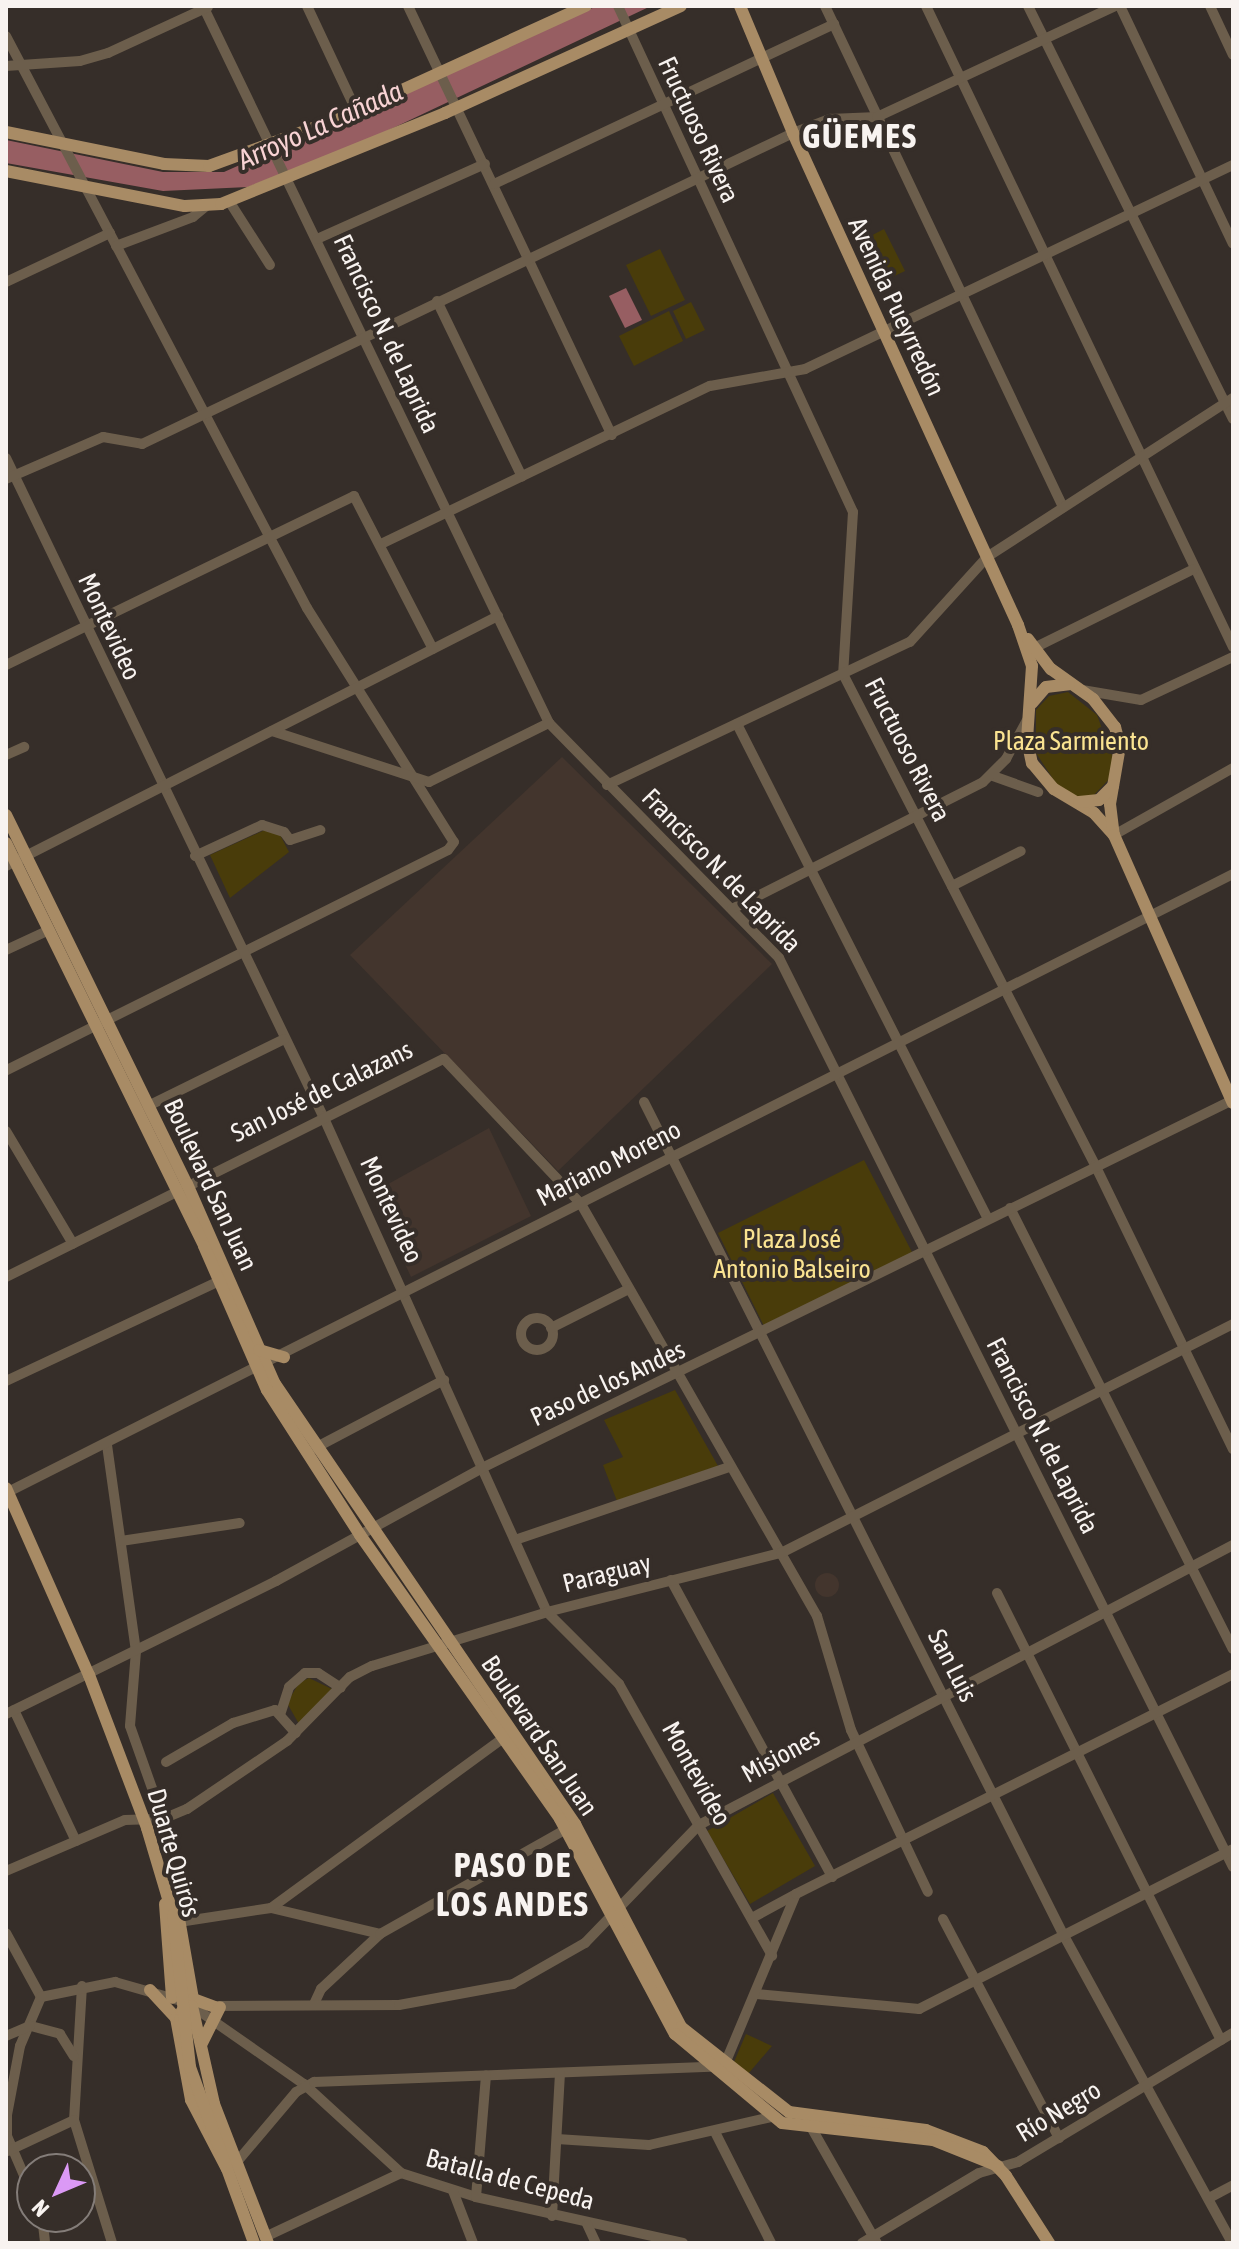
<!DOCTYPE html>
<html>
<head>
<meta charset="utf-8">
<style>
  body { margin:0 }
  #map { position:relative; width:1239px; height:2249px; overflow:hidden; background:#362e29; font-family:"Asap Condensed",sans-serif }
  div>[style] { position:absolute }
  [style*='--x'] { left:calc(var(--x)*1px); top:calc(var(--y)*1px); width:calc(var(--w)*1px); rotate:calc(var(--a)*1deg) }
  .built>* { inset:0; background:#43352d }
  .round { border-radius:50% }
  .green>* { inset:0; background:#493c0a }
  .water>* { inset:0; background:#975e62 }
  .minor>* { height:10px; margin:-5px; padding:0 5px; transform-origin:5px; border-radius:5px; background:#6c5e4c }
  .minor>.ring { margin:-5px; padding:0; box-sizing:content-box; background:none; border:10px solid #6c5e4c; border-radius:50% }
  .major>* { height:12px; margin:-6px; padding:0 6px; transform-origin:6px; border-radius:6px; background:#a88b65 }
  .major-bridge>* { height:12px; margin:-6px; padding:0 6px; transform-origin:6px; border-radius:6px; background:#a88b65 }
  span { translate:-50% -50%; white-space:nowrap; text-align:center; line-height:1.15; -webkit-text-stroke:8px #362e29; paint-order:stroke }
  .street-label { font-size:26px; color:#f8f3f0 }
  .park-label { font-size:26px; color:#fae391 }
  .water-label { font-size:28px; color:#f8d3d4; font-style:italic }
  .district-label { font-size:34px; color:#f8f3f0; font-weight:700; letter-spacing:2px }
  .frame { position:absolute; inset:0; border:8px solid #f8f3f0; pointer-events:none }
  .north { position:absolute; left:16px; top:2153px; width:80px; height:80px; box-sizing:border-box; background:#362e29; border:2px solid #847d79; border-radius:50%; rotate:226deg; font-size:22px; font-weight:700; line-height:32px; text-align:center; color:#f8f3f0 }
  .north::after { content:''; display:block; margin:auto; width:28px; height:36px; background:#db99f5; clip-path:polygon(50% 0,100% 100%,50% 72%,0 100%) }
</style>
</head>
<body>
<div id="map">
  <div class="built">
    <i style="clip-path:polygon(562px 757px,772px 964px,558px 1171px,350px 955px)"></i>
    <i style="clip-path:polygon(489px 1128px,531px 1216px,411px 1277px,372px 1193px)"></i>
    <i class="round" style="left:815px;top:1573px;width:24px;height:24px"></i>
  </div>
  <div class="green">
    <i style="clip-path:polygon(884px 229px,905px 271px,882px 282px,861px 241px)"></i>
    <i style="clip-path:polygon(660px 249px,685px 300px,651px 316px,626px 265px)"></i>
    <i style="clip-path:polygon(691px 302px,705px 330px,686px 339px,673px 311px)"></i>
    <i style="clip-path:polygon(669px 311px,683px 341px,634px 366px,619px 336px)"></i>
    <i style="clip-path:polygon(1068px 692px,1097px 715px,1113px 758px,1113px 775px,1093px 796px,1077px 798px,1061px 791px,1036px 753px,1036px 710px,1049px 696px)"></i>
    <i style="clip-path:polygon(267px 829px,279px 833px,289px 852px,230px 898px,210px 855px)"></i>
    <i style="clip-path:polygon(864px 1160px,913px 1254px,765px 1328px,718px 1233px)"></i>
    <i style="clip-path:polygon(675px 1390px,718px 1466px,617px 1501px,603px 1465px,623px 1457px,604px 1420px)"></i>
    <i style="clip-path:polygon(309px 1678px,334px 1690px,299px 1724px,287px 1703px,299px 1683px)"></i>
    <i style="clip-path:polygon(773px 1793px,815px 1866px,750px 1904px,707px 1831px)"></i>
    <i style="clip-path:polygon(746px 2034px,772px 2046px,748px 2074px,734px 2062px)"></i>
  </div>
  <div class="water">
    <i style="clip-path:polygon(597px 6px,651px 6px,372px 138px,248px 187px,163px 191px,6px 163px,6px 140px,163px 172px,224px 172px)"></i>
    <i style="clip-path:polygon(626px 288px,642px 320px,625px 328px,609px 296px)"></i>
  </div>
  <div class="minor">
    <i style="--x:203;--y:6;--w:796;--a:64.24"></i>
    <i style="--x:549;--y:723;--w:329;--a:45.6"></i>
    <i style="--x:779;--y:958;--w:1016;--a:63.46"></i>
    <i style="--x:307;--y:6;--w:115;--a:64.8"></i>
    <i style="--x:408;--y:6;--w:475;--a:64.6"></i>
    <i style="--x:618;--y:6;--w:558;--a:65.09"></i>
    <i style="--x:853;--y:512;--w:162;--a:93.5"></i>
    <i style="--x:843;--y:674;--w:552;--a:62.83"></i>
    <i style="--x:1095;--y:1165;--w:316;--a:64.1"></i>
    <i style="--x:825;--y:6;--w:555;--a:64.59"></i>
    <i style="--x:926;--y:6;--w:711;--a:64.41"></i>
    <i style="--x:1028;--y:6;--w:461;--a:63.6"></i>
    <i style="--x:1120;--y:6;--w:263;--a:64.6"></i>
    <i style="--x:1210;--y:6;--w:54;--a:64.9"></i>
    <i style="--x:6;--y:36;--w:646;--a:62.25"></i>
    <i style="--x:307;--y:608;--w:276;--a:57.9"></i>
    <i style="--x:454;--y:842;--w:10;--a:127"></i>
    <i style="--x:448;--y:850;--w:494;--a:153.5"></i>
    <i style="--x:6;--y:66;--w:74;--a:-3.9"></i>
    <i style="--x:80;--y:61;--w:29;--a:-16"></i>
    <i style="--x:108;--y:53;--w:110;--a:-24.7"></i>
    <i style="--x:494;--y:184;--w:376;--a:-25.2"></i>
    <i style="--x:229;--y:201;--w:76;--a:57.4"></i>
    <i style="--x:317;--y:239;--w:184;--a:-24.1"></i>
    <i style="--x:116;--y:246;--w:82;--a:-20.6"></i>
    <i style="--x:193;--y:217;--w:17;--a:-40"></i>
    <i style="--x:6;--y:282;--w:115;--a:-25.2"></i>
    <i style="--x:437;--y:301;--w:195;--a:64.2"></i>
    <i style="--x:6;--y:458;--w:730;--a:64.28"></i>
    <i style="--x:323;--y:1116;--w:544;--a:65.7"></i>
    <i style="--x:547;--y:1612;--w:102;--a:45"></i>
    <i style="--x:619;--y:1684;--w:312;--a:60.6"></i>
    <i style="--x:6;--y:479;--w:106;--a:-23.4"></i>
    <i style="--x:103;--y:437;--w:40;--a:10"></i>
    <i style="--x:142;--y:444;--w:721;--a:-25.54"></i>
    <i style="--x:793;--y:133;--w:40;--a:-21"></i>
    <i style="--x:830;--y:119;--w:47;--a:-2.4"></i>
    <i style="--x:877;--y:117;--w:263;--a:-25"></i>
    <i style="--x:381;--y:544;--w:365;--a:-25.7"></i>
    <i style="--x:710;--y:386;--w:97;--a:-10.1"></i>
    <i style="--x:805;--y:369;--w:474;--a:-25.5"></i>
    <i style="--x:1034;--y:648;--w:178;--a:-26.3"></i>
    <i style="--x:6;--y:665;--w:387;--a:-25.9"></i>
    <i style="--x:354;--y:496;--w:172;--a:62.7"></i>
    <i style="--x:1082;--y:690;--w:60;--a:9.6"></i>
    <i style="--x:1141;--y:700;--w:102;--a:-25.1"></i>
    <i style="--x:737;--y:724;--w:555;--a:63.11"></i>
    <i style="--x:272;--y:731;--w:165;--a:18"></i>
    <i style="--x:429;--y:782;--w:134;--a:-26.2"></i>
    <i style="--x:6;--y:755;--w:20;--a:-24"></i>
    <i style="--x:993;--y:776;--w:48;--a:19.6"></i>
    <i style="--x:607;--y:785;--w:335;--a:-25.3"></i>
    <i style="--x:910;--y:642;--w:115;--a:-47.8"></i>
    <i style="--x:987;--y:557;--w:293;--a:-32.9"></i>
    <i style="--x:1114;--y:835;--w:137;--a:-29.4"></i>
    <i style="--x:195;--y:856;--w:74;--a:-24.8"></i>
    <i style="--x:262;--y:825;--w:23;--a:18"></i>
    <i style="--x:284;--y:832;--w:10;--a:53"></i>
    <i style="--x:290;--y:840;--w:32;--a:-18"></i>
    <i style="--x:6;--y:866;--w:552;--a:-26.94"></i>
    <i style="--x:952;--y:886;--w:77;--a:-26.9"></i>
    <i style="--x:732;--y:909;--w:281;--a:-26.8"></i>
    <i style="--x:983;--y:782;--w:33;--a:-45"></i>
    <i style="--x:1006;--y:759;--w:44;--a:-61.7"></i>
    <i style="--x:6;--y:950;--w:47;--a:-24.9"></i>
    <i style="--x:644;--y:1102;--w:932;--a:63.27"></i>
    <i style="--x:1063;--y:1934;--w:352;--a:61.3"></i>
    <i style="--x:148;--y:1106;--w:152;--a:-26.2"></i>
    <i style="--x:6;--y:1131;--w:131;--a:59.3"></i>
    <i style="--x:1010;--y:1208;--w:494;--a:63.2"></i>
    <i style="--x:6;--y:1277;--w:489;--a:-26.5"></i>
    <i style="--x:444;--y:1059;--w:199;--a:46.6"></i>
    <i style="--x:581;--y:1204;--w:475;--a:60.2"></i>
    <i style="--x:817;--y:1616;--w:119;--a:73.4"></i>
    <i style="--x:851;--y:1730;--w:179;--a:64.6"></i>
    <i class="ring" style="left:521px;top:1318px;width:22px;height:22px"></i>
    <i style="--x:551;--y:1328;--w:87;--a:-26.6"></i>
    <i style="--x:6;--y:1381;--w:235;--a:-25.1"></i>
    <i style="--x:107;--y:1445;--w:208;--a:82"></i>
    <i style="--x:136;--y:1651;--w:75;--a:94.6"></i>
    <i style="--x:130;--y:1726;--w:99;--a:70.5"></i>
    <i style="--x:315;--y:1448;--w:146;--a:-27.8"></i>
    <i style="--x:6;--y:1493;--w:1374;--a:-26.77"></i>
    <i style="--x:515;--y:1540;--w:227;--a:-18.8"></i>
    <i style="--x:121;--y:1541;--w:120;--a:-8.6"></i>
    <i style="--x:671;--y:1580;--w:338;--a:61.5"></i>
    <i style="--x:997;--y:1593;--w:500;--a:63.4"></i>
    <i style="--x:14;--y:1710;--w:145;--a:64.7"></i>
    <i style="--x:281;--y:1712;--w:26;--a:-72"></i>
    <i style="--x:289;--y:1687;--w:21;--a:-41"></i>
    <i style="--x:305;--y:1673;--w:13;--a:0"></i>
    <i style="--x:318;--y:1673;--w:27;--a:33"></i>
    <i style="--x:6;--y:1714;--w:301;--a:-26.2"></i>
    <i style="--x:276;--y:1581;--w:235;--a:-28.7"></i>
    <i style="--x:482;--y:1468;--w:836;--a:-26.11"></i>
    <i style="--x:166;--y:1762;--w:78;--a:-30.2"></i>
    <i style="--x:233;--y:1723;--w:44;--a:-17.2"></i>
    <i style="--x:275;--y:1710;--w:31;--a:48"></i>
    <i style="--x:6;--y:1871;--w:129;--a:-23.2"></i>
    <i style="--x:125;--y:1820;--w:38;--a:-2"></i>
    <i style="--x:163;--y:1819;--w:26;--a:-23"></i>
    <i style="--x:187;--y:1809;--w:121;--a:-34.2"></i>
    <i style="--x:287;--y:1741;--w:90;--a:-45.5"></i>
    <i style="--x:350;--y:1677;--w:25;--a:-27"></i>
    <i style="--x:372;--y:1666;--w:183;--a:-17.1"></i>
    <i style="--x:547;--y:1612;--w:241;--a:-14.2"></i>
    <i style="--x:781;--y:1553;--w:507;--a:-26.87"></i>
    <i style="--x:271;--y:1908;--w:112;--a:13.4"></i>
    <i style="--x:752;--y:1918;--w:50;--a:-28.6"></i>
    <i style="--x:943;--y:1919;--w:248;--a:62.1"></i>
    <i style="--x:179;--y:1922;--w:93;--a:-8.7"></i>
    <i style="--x:271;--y:1908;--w:293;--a:-36.2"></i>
    <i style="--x:6;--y:1933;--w:73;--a:61.3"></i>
    <i style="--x:41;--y:1997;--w:53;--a:113.2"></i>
    <i style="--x:20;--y:2046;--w:70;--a:100.7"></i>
    <i style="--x:7;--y:2115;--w:21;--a:90"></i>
    <i style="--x:7;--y:2136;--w:63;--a:66.7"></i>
    <i style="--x:82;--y:1986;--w:134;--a:93.4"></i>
    <i style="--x:74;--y:2120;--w:129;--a:72.8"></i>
    <i style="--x:757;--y:1994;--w:163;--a:5.3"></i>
    <i style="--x:919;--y:2009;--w:352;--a:-27"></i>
    <i style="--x:41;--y:1997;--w:76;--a:-11.5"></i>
    <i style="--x:115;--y:1982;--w:66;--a:15.9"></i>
    <i style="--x:314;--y:2004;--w:17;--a:-65"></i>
    <i style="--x:321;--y:1989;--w:81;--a:-43"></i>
    <i style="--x:380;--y:1934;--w:220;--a:-29.4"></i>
    <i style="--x:192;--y:2006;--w:136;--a:34.9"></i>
    <i style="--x:304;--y:2084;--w:132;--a:42.5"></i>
    <i style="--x:401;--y:2173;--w:79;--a:17.7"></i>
    <i style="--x:476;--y:2197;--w:212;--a:12.5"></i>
    <i style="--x:213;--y:2006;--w:186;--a:-0.3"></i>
    <i style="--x:399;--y:2005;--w:116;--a:-10.4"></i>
    <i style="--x:513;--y:1984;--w:83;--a:-29.7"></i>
    <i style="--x:585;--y:1943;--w:164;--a:-46"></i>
    <i style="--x:699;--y:1825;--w:603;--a:-27.67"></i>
    <i style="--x:31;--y:2026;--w:30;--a:15"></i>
    <i style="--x:60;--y:2034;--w:26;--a:58"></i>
    <i style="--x:6;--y:2036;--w:26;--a:-23"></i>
    <i style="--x:811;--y:2127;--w:133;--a:60.4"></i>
    <i style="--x:715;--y:2132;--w:124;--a:63.2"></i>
    <i style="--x:557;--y:2139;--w:92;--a:3.7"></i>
    <i style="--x:649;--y:2145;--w:125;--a:-12.9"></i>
    <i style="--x:8;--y:2151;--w:73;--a:-25.2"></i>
    <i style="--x:236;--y:2163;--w:93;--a:-49.8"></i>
    <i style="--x:296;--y:2092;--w:21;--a:-29"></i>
    <i style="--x:314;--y:2082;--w:410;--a:-2.2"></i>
    <i style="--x:724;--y:2066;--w:186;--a:-67.3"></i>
    <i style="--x:796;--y:1894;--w:489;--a:-26.7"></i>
    <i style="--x:453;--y:2191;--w:56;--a:69"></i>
    <i style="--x:476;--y:2197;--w:122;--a:-85.3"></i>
    <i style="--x:1209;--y:2198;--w:27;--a:-28"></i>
    <i style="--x:552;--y:2216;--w:143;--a:-86.8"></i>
    <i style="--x:42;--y:2217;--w:26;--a:83"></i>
    <i style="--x:587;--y:2224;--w:21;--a:65"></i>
    <i style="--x:265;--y:2237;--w:150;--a:-25.2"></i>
    <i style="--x:862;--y:2243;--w:136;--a:-30.9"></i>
    <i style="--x:979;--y:2173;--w:41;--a:-15.8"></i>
    <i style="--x:1018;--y:2162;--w:251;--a:-31"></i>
  </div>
  <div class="major">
    <i style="--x:740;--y:6;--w:138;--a:67.3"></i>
    <i style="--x:793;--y:133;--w:541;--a:65.42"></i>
    <i style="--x:1018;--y:625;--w:43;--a:71.1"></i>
    <i style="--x:1032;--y:666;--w:74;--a:93.9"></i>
    <i style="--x:1027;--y:740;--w:24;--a:78"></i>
    <i style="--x:1032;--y:763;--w:34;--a:50"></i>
    <i style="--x:1054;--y:789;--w:47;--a:31"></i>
    <i style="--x:1094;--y:813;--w:30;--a:48"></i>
    <i style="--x:6;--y:132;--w:161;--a:11.4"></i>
    <i style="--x:164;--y:164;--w:45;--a:2.5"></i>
    <i style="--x:209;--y:166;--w:143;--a:-20.1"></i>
    <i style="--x:343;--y:117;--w:267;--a:-24.6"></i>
    <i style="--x:6;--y:171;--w:182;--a:11.1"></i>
    <i style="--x:185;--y:206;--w:36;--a:-3"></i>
    <i style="--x:221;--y:204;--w:242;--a:-22.1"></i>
    <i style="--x:445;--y:113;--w:259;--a:-24.4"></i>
    <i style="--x:1028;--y:639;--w:38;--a:53"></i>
    <i style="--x:1051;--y:669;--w:52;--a:35.5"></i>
    <i style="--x:1093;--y:699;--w:36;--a:52"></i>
    <i style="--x:1115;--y:727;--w:20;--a:75"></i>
    <i style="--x:1120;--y:746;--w:59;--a:99.8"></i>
    <i style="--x:1110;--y:804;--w:31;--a:83"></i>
    <i style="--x:1114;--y:835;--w:293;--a:66.1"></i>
    <i style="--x:1032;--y:703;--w:21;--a:-49"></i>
    <i style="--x:1046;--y:687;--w:23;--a:-7"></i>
    <i style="--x:1079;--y:802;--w:20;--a:-6"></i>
    <i style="--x:1099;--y:800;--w:20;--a:-45"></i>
    <i style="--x:6;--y:815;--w:411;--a:63.9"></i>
    <i style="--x:187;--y:1184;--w:219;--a:66.3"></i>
    <i style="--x:275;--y:1384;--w:533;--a:55.71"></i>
    <i style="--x:575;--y:1824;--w:229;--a:62.4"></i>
    <i style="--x:681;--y:2027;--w:137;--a:38.2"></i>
    <i style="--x:789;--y:2112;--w:138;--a:7.5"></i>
    <i style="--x:926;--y:2130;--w:61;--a:21.1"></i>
    <i style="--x:983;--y:2152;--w:33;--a:46"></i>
    <i style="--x:1006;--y:2176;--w:80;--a:57.3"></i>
    <i style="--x:6;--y:843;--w:449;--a:63.8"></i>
    <i style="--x:204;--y:1246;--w:157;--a:66.4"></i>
    <i style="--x:267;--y:1390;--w:172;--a:57.3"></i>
    <i style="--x:360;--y:1535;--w:347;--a:54.8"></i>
    <i style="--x:560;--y:1819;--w:244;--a:61.9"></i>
    <i style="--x:675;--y:2034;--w:139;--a:39.8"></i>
    <i style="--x:782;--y:2123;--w:152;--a:6.4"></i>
    <i style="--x:933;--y:2140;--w:70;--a:21.8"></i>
    <i style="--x:259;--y:1350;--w:26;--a:16"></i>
    <i style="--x:6;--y:1488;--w:205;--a:66.1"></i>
    <i style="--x:89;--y:1675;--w:164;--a:69.2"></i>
    <i style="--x:147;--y:1828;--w:91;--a:73.4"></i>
    <i style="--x:165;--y:1904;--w:94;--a:85.7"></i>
    <i style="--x:178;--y:1913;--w:87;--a:80.1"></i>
    <i style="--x:193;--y:1999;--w:23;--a:20"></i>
    <i style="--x:150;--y:1990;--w:38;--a:47"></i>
    <i style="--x:176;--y:2018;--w:83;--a:79.6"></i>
    <i style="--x:191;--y:2100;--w:78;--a:62.4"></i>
    <i style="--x:179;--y:2032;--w:21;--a:-82"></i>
    <i style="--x:182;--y:2011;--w:11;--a:-27"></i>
    <i style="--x:192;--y:2006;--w:100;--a:77.3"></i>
    <i style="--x:214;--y:2104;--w:149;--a:68.8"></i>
    <i style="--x:202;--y:2043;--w:40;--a:-63.4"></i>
    <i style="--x:190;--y:2067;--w:187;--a:70"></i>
  </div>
  <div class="major-bridge">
    <i style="--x:173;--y:1915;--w:153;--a:83.6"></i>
  </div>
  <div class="street-label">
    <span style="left:698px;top:130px;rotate:65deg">Fructuoso Rivera</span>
    <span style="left:896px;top:307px;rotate:65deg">Avenida Pueyrredón</span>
    <span style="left:386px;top:334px;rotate:65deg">Francisco N. de Laprida</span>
    <span style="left:109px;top:627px;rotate:65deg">Montevideo</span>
    <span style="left:907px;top:750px;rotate:63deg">Fructuoso Rivera</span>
    <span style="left:721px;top:871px;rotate:46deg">Francisco N. de Laprida</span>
    <span style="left:322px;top:1092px;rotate:-26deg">San José de Calazans</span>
    <span style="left:609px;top:1164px;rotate:-27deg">Mariano Moreno</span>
    <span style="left:210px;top:1185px;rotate:65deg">Boulevard San Juan</span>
    <span style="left:391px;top:1210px;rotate:65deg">Montevideo</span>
    <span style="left:608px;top:1384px;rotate:-25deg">Paso de los Andes</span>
    <span style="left:1042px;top:1436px;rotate:63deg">Francisco N. de Laprida</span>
    <span style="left:607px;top:1574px;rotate:-14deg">Paraguay</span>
    <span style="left:952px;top:1666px;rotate:63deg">San Luis</span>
    <span style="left:539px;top:1736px;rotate:56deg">Boulevard San Juan</span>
    <span style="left:781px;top:1756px;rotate:-29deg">Misiones</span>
    <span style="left:696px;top:1774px;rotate:61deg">Montevideo</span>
    <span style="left:173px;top:1853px;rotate:74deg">Duarte Quirós</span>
    <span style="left:1059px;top:2112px;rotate:-31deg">Río Negro</span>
    <span style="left:510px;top:2180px;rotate:15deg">Batalla de Cepeda</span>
  </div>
  <div class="park-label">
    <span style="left:1071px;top:742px">Plaza Sarmiento</span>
    <span style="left:792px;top:1255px">Plaza José<br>Antonio Balseiro</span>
  </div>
  <div class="water-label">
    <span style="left:320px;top:125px;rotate:-24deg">Arroyo La Cañada</span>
  </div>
  <div class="district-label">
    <span style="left:860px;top:136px">GÜEMES</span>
    <span style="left:513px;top:1884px">PASO DE<br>LOS ANDES</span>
  </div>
  <div class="frame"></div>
  <div class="north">N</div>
</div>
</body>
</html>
